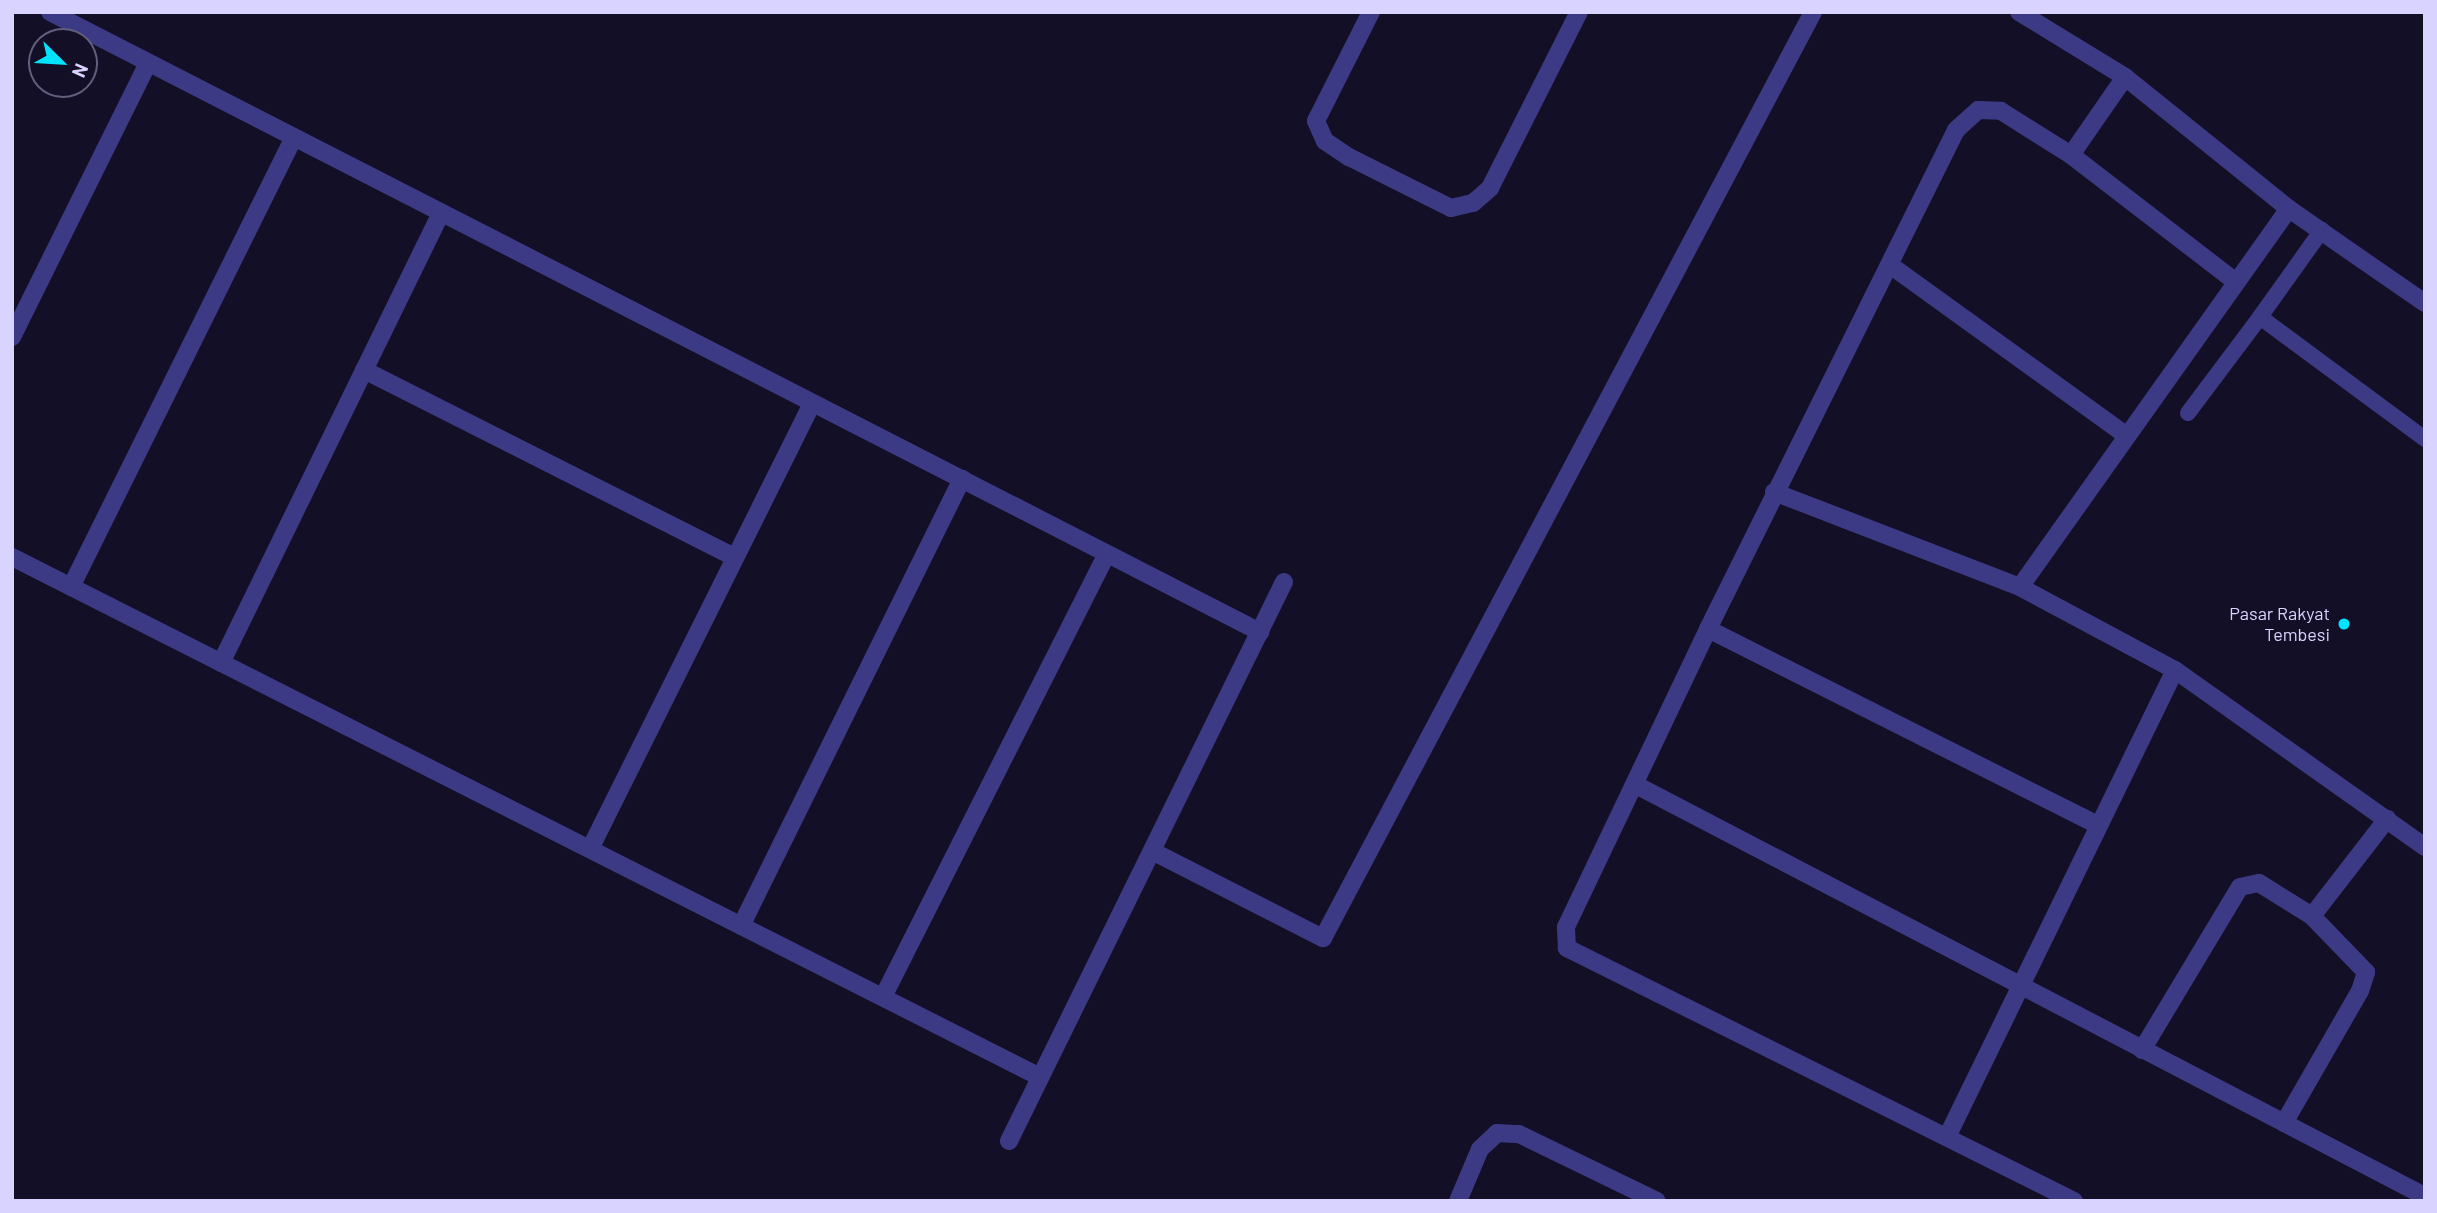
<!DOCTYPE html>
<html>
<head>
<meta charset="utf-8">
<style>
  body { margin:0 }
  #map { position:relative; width:2437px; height:1213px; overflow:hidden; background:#130f26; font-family:Barlow,sans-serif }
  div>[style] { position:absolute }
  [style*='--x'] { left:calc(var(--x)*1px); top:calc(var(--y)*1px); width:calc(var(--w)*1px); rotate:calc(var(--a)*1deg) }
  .service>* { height:16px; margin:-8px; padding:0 8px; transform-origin:8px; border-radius:8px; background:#3d3a85 }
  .minor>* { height:18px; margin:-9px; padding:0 9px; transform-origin:9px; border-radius:9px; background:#3d3a85 }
  .dots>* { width:19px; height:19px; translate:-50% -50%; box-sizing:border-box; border:4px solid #130f26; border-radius:50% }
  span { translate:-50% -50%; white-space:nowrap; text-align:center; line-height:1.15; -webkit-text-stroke:5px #130f26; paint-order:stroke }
  .poi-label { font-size:18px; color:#d9d4ff }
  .right { translate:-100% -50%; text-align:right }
  .frame { position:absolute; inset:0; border:14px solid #d9d4ff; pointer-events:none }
  .north { position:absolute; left:28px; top:28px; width:70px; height:70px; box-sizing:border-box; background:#130f26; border:2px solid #625e7d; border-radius:50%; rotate:114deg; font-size:19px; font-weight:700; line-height:28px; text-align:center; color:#d9d4ff }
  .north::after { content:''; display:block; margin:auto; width:24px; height:32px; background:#00e5ff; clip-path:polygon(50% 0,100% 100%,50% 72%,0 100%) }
</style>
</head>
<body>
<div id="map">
  <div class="service">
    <i style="--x:2322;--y:230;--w:107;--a:125.5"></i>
    <i style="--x:2260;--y:317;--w:205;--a:36.5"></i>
    <i style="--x:2188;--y:413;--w:120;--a:-53.1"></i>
  </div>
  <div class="minor">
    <i style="--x:50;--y:12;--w:1360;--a:27.13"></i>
    <i style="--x:1371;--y:12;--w:122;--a:116.8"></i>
    <i style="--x:1316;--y:121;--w:22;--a:66"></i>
    <i style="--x:1325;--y:141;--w:29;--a:34"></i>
    <i style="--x:1349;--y:157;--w:114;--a:26.6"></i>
    <i style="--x:1451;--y:208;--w:23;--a:-13"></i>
    <i style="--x:1473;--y:203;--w:23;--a:-41"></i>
    <i style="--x:1490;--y:188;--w:197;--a:-63.2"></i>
    <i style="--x:2019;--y:12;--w:124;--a:31.5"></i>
    <i style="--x:2125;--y:77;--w:211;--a:38.8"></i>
    <i style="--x:2071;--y:155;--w:95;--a:-55.3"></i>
    <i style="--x:1890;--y:265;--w:291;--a:35.8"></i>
    <i style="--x:12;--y:337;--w:306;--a:-63.6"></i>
    <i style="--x:364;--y:370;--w:415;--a:26.8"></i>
    <i style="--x:1774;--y:492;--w:264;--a:21.1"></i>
    <i style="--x:2020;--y:587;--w:176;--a:28.2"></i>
    <i style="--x:2175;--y:670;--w:306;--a:35.3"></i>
    <i style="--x:12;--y:557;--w:1152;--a:26.83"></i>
    <i style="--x:71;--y:587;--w:502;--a:-63.64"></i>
    <i style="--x:2020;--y:587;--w:464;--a:-54.6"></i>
    <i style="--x:2289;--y:209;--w:165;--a:34.7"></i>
    <i style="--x:1708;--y:629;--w:436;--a:26.7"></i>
    <i style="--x:221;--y:663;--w:501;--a:-63.95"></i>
    <i style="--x:1636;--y:785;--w:881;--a:27.53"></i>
    <i style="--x:590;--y:849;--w:498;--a:-63.5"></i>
    <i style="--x:1152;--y:851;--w:192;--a:27"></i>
    <i style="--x:1323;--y:938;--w:1048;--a:-62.11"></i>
    <i style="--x:741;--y:926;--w:499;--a:-63.7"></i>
    <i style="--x:883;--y:997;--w:496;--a:-63.2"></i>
    <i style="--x:2142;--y:1050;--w:190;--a:-59"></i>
    <i style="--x:2240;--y:887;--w:19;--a:-12"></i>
    <i style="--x:2259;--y:883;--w:62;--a:31.9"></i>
    <i style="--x:2312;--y:916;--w:123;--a:-52.3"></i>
    <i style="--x:2284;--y:1123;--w:152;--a:-60.1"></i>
    <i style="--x:2360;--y:991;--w:20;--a:-72"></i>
    <i style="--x:2366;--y:972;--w:78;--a:-134"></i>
    <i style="--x:1948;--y:1135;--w:517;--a:-63.98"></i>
    <i style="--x:1009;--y:1141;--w:623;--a:-63.81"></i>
    <i style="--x:1458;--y:1201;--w:56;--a:-67.1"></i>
    <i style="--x:1480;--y:1149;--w:23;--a:-43"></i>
    <i style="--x:1497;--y:1133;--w:22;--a:3"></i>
    <i style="--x:1519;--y:1134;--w:153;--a:25.9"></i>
    <i style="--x:2074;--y:1201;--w:567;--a:-153.48"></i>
    <i style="--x:1567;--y:948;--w:21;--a:-93"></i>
    <i style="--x:1566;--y:927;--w:330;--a:-64.5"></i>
    <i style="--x:1708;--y:629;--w:557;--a:-63.57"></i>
    <i style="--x:1956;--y:130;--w:30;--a:-42"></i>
    <i style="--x:1978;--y:110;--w:23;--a:2"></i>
    <i style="--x:2001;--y:111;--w:83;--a:32.2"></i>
    <i style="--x:2071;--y:155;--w:208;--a:37.6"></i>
  </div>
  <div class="dots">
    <i style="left:2344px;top:624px;background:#00e5ff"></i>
  </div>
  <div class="poi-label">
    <span class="right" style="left:2330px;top:624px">Pasar Rakyat<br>Tembesi</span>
  </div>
  <div class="frame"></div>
  <div class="north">N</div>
</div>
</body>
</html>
